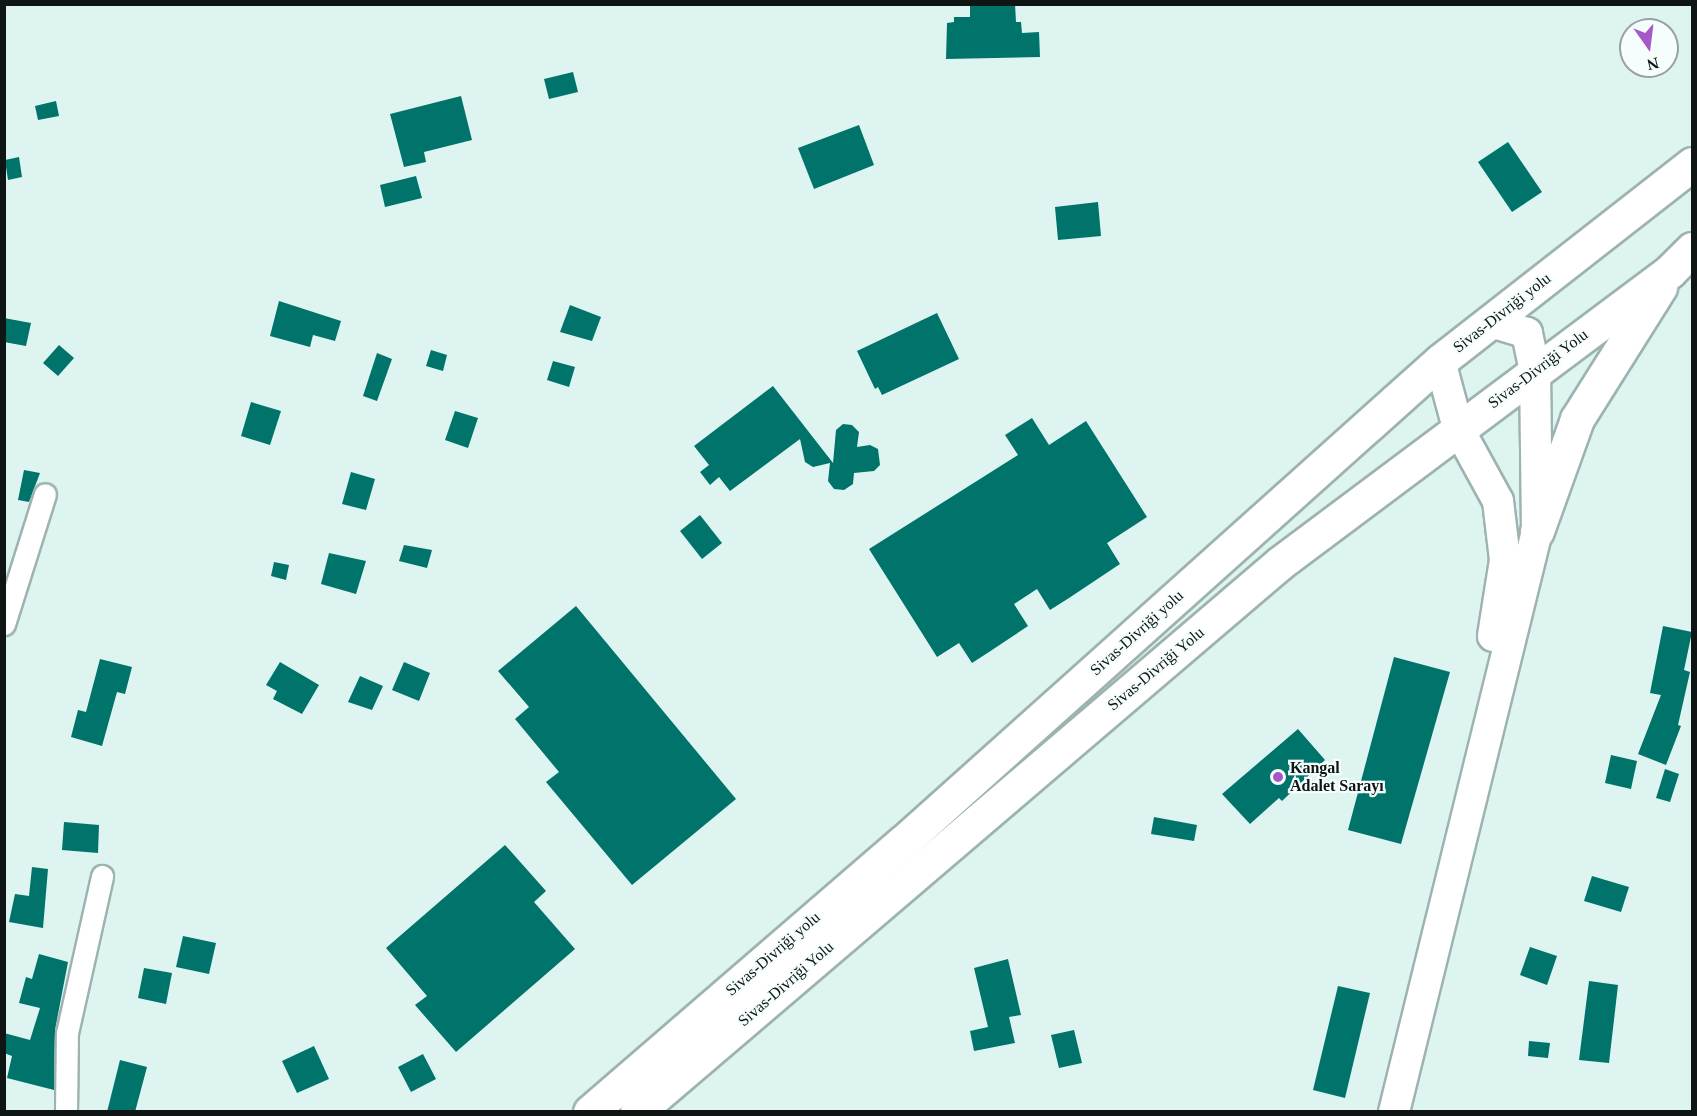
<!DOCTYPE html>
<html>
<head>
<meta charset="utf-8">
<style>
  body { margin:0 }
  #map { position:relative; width:1697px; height:1116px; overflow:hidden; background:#ddf4f1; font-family:Georgia,serif }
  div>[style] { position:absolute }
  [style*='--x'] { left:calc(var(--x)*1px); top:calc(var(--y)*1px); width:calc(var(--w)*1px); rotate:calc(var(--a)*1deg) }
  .building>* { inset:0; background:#00736b }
  .roads { filter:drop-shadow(2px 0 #9db3b0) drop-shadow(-2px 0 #9db3b0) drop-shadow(0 2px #9db3b0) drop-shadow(0 -2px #9db3b0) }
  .street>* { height:21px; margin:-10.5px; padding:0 10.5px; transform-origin:10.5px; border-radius:10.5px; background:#fff }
  .secondary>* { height:30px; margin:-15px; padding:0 15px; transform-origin:15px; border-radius:15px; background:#fff }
  .primary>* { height:33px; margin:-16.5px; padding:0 16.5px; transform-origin:16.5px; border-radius:16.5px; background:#fff }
  .dots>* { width:16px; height:16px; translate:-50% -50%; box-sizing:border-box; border:3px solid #f5fefd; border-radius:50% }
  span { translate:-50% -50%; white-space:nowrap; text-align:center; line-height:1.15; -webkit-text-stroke:4.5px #f5fefd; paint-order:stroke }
  .street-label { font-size:16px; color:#0e1514 }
  .poi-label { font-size:16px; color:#0e1514; font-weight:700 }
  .left { translate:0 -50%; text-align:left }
  .frame { position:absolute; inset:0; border:6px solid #0e1514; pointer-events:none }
  .north { position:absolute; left:1619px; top:18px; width:60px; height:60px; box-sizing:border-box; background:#f5fefd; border:2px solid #99a1a0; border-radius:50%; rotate:166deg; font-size:16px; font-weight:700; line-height:24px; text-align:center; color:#0e1514 }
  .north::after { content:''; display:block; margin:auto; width:21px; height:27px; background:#a657c8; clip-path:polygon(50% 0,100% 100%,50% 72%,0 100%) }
</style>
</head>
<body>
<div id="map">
  <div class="building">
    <i style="clip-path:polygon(970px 4px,1015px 4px,1016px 22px,1021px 22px,1022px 33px,1039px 32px,1040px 57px,946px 59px,947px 23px,954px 22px,954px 17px,970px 17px)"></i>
    <i style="clip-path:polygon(573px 72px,578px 92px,549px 99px,544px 79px)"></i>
    <i style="clip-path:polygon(461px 96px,472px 140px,424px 152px,426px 162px,404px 167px,390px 114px)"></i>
    <i style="clip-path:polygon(56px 101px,59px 116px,38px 120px,35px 106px)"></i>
    <i style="clip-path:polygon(859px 125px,874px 165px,814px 189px,798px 148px)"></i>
    <i style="clip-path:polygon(1508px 142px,1542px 192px,1512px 212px,1478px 162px)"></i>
    <i style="clip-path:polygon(19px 157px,22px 177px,8px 180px,5px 160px)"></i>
    <i style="clip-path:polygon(416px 176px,422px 198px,385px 207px,380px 185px)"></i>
    <i style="clip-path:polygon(1098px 202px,1101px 236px,1058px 240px,1055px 207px)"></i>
    <i style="clip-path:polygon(279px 301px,341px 321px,335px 341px,313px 335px,310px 347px,270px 336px)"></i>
    <i style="clip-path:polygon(570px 305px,601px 317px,592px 341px,560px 332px)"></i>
    <i style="clip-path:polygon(937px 313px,959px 359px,882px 395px,878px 387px,875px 389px,857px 351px)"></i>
    <i style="clip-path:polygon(4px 318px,31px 323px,26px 346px,4px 342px)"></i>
    <i style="clip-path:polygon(59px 345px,74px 358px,58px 376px,43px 363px)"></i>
    <i style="clip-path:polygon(431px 350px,447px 355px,443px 371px,426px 366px)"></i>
    <i style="clip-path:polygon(377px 353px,392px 359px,377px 401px,363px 396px)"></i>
    <i style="clip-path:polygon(553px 361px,575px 367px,569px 387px,547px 380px)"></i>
    <i style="clip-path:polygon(773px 386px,833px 463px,836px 430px,843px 424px,852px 425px,859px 432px,857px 447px,870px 445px,878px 449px,880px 465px,874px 471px,854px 473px,853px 484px,844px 490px,834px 489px,828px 481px,830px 463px,813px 467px,805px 462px,800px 439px,730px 491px,719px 477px,710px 485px,700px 472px,709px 465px,694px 446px)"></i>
    <i style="clip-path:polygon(251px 402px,281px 411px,270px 445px,241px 436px)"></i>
    <i style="clip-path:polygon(455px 411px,478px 418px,468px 448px,445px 440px)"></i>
    <i style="clip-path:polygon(1032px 418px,1049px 445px,1086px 421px,1147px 517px,1107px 543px,1120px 564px,1069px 598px,1050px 610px,1037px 589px,1014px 604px,1028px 626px,989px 652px,972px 663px,959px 643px,937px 657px,869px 549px,1018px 455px,1005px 435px)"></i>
    <i style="clip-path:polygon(24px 470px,40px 473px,29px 502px,18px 500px)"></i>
    <i style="clip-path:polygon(351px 472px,375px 479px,366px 510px,342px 504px)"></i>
    <i style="clip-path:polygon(700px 515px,722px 543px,702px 559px,680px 531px)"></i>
    <i style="clip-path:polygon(404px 545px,432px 550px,427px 568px,399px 561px)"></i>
    <i style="clip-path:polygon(329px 553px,366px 561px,356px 594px,321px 584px)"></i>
    <i style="clip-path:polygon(274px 562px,289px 565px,286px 580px,271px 576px)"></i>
    <i style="clip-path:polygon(576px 606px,736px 799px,632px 885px,546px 782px,559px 772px,515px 719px,529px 707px,498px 671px)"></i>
    <i style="clip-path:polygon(1663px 626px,1692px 632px,1684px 670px,1690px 672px,1678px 725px,1681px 726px,1666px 765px,1638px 754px,1661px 695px,1650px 693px)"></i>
    <i style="clip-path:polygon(1394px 657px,1450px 672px,1401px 844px,1348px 830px)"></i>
    <i style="clip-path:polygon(100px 659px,132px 667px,125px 694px,117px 692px,102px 746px,71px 737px,78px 710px,86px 712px)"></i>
    <i style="clip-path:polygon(280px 662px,319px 685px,302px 714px,273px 699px,277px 691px,266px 685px)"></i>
    <i style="clip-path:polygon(404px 662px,430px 673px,419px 701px,392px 690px)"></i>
    <i style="clip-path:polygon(360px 676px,383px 686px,372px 710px,348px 702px)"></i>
    <i style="clip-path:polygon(1298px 729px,1325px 760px,1282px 801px,1279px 798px,1250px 824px,1222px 794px)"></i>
    <i style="clip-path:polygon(1611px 755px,1637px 761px,1631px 789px,1605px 783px)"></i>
    <i style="clip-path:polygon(1665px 769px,1679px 774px,1670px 802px,1656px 798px)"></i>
    <i style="clip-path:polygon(1154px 817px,1197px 825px,1194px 841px,1151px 834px)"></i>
    <i style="clip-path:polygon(64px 822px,99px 825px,98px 853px,62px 850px)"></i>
    <i style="clip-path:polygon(505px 845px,546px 891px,534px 902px,575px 949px,456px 1052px,415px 1005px,427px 996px,386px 948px)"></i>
    <i style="clip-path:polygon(32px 867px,48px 869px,43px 928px,9px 922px,15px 894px,29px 896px)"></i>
    <i style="clip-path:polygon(1592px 876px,1629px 887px,1621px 912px,1584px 901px)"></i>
    <i style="clip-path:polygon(183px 936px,216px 943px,209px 974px,176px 967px)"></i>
    <i style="clip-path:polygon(1530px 947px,1557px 956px,1547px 985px,1520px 975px)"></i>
    <i style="clip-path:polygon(39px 954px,68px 962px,55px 1030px,54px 1090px,7px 1078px,12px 1056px,4px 1053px,4px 1033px,30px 1040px,40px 1008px,19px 1003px,26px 977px,32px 979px)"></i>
    <i style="clip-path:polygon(1008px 959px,1021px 1015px,1009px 1017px,1015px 1043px,974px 1051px,970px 1031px,988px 1027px,974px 968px)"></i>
    <i style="clip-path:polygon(144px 968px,172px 973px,166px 1004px,138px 998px)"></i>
    <i style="clip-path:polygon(1589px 981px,1618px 985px,1609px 1063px,1579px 1060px)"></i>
    <i style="clip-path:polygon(1338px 986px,1370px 993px,1345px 1098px,1313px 1090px)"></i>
    <i style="clip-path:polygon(1074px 1030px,1082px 1063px,1059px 1068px,1051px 1035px)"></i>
    <i style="clip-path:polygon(1529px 1041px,1550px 1043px,1548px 1058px,1528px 1056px)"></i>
    <i style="clip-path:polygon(314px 1046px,329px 1079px,297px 1093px,282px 1061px)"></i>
    <i style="clip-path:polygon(423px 1054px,436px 1079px,411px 1092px,398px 1067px)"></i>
    <i style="clip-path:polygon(120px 1060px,147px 1067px,135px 1112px,107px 1112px)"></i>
  </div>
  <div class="roads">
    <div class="street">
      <i style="--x:4;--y:624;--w:136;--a:-72.5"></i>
      <i style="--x:66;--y:1112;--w:79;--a:-89.3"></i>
      <i style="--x:67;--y:1033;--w:161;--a:-77.4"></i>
    </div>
    <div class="secondary">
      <i style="--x:1440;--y:361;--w:69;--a:75"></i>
      <i style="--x:1458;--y:428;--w:83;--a:61.3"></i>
      <i style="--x:1498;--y:501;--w:59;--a:83.2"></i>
      <i style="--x:1505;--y:560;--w:77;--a:99"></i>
      <i style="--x:1394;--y:1112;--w:598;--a:-76.17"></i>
      <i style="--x:1537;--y:531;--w:160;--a:-90.7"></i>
      <i style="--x:1535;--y:371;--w:39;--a:-102"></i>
      <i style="--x:1527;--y:333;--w:38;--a:-163"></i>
    </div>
    <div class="primary">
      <i style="--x:1537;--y:531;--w:119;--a:-70.3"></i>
      <i style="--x:1577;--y:419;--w:156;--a:-57.8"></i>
      <i style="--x:590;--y:1112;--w:412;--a:-40.8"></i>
      <i style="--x:902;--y:843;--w:722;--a:-41.86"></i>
      <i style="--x:1440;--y:361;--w:320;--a:-38"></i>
      <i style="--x:637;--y:1112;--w:845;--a:-40.49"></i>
      <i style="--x:1280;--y:563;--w:487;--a:-36.8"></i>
      <i style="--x:1670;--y:271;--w:31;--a:-45"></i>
    </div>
  </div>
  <div class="dots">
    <i style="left:1278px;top:777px;background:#a657c8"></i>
  </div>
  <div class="street-label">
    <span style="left:1502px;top:313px;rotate:-38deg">Sivas-Divriği yolu</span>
    <span style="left:1538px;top:369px;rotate:-37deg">Sivas-Divriği Yolu</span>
    <span style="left:1137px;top:633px;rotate:-42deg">Sivas-Divriği yolu</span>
    <span style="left:1156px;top:669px;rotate:-40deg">Sivas-Divriği Yolu</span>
    <span style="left:773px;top:954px;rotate:-41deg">Sivas-Divriği yolu</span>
    <span style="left:786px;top:984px;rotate:-41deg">Sivas-Divriği Yolu</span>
  </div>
  <div class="poi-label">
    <span class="left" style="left:1290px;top:777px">Kangal<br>Adalet Sarayı</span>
  </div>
  <div class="frame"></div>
  <div class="north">N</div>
</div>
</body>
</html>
